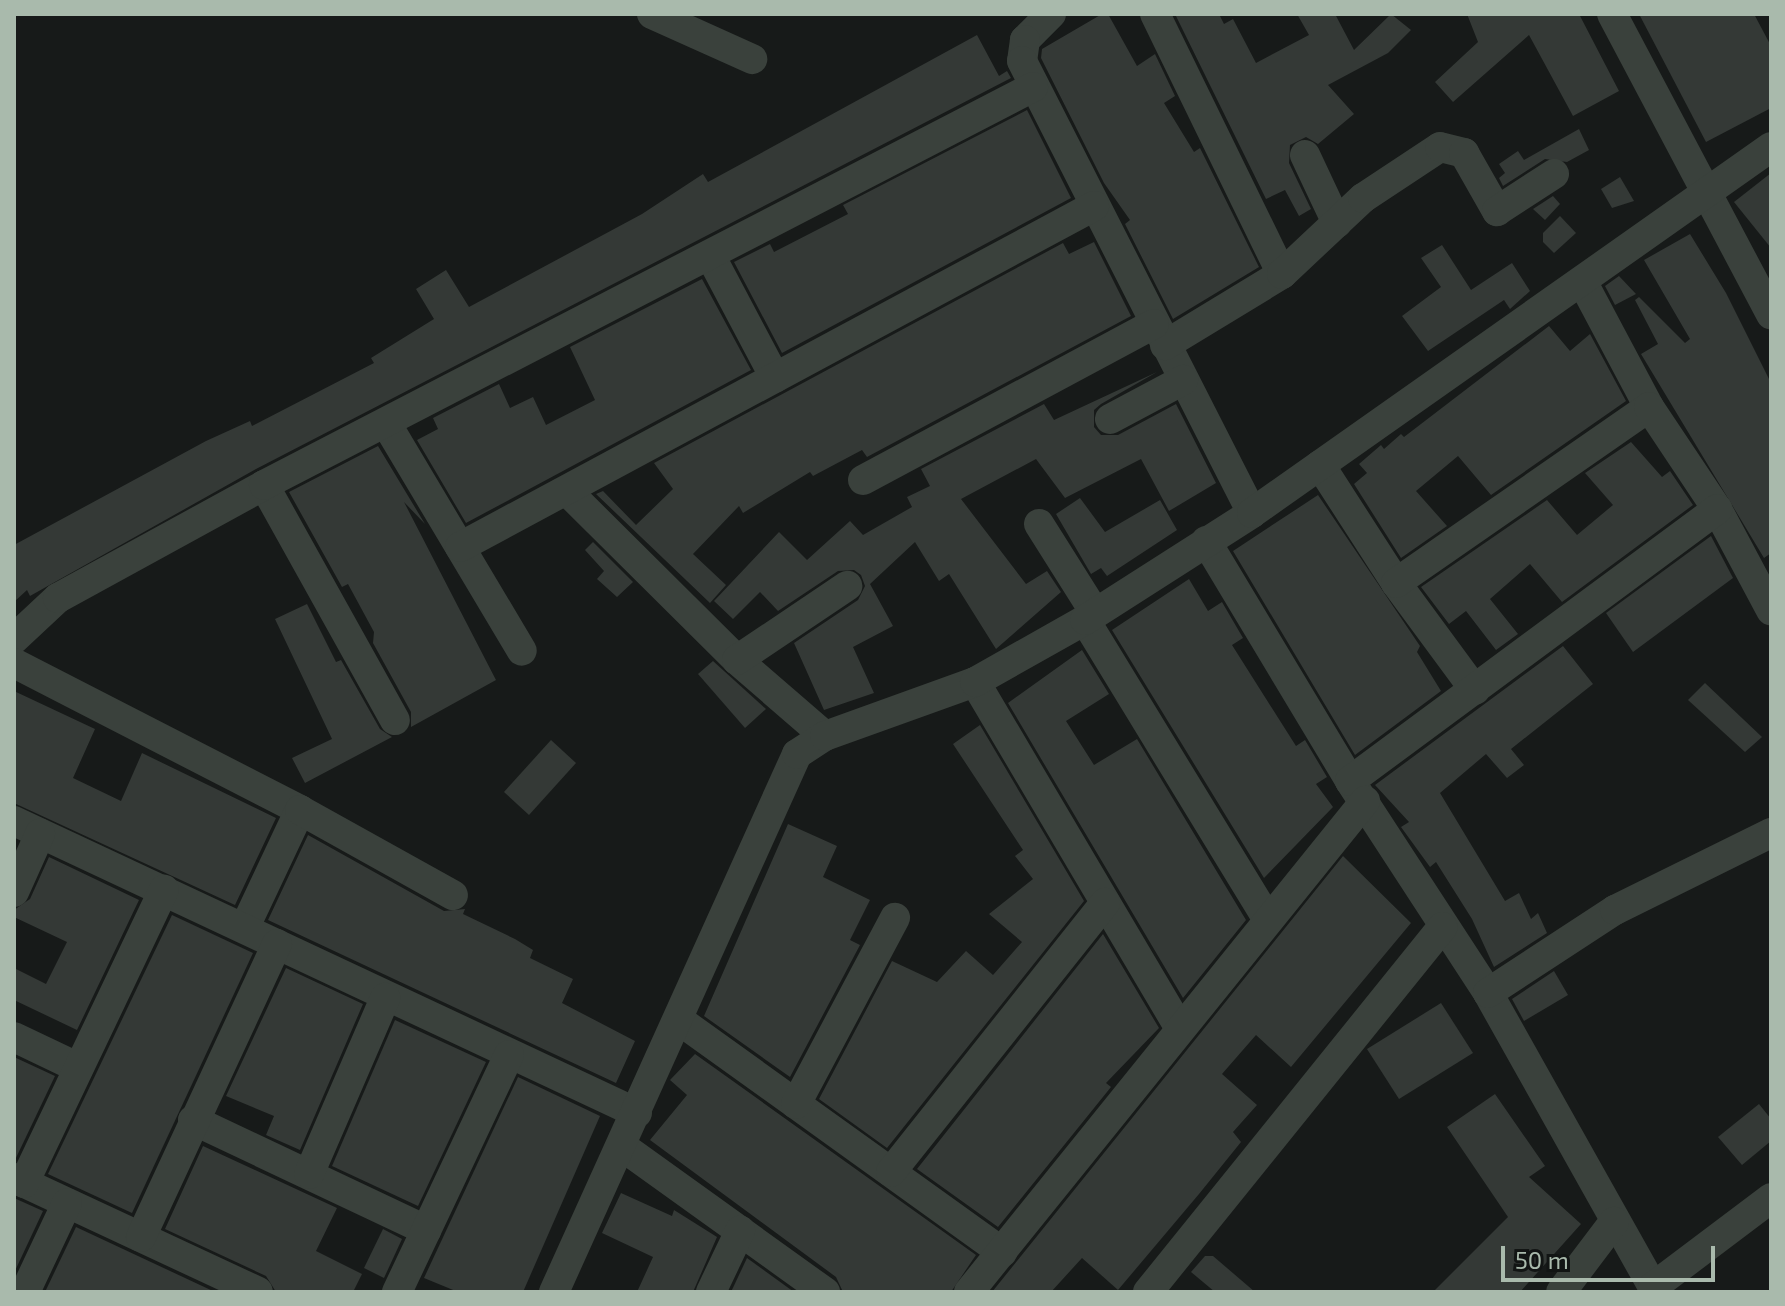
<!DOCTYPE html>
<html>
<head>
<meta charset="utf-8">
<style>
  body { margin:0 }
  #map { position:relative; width:1785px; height:1306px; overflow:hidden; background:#171a19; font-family:"Exo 2",sans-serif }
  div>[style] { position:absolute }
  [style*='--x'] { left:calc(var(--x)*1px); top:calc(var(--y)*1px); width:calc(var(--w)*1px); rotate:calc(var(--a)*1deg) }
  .building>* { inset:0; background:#343936 }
  .minor>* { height:30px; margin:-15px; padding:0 15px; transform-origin:15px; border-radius:15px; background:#3a413c }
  span { translate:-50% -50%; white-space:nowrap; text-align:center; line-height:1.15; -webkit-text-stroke:6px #121514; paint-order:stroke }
  .frame { position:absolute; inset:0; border:16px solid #a9baac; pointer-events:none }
  .scale { position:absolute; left:1501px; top:1246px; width:214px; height:36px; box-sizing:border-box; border:4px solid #a9baac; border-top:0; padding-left:10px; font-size:24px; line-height:28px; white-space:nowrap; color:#a9baac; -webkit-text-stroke:6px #121514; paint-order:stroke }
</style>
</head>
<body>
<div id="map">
  <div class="building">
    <i style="clip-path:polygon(1102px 14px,1108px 14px,1137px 66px,1155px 54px,1175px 96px,1164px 103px,1194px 152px,1200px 148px,1259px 267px,1173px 319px,1125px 224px,1130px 220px,1104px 183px,1041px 58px,1042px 49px)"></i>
    <i style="clip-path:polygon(1175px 14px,1219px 14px,1224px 24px,1233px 19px,1256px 63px,1309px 35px,1297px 14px,1335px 14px,1354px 50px,1391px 14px,1411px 30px,1388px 53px,1328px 85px,1354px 114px,1318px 144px,1306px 137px,1290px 145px,1289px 163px,1311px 209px,1299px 216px,1285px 190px,1266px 199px)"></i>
    <i style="clip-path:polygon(1467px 14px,1579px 14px,1619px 91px,1573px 116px,1529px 35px,1453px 102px,1435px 82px,1478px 42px)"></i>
    <i style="clip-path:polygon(1639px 14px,1754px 14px,1771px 46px,1771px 108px,1706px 142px)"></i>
    <i style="clip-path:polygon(977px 35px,999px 76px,1007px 71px,1011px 78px,256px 469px,30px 596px,27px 590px,14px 602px,14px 545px,206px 441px,250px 421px,252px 426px,374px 363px,371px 358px,434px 319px,416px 289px,446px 270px,469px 307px,642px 214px,703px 174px,708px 182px)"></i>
    <i style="clip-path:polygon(1027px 110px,1071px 198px,782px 353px,734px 262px,770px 244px,774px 252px,848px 214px,843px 205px)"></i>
    <i style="clip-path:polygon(1579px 129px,1589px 150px,1567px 162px,1545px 159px,1503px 186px,1499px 178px,1505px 173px,1499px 164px,1518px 151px,1524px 160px)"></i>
    <i style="clip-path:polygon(1771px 173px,1771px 248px,1734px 202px)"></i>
    <i style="clip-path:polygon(1620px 177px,1634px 201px,1612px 208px,1601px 189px)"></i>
    <i style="clip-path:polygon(1553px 196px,1560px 204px,1545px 220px,1533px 209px)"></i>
    <i style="clip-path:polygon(1560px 216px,1576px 233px,1554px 253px,1543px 242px,1543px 233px)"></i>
    <i style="clip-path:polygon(1690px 234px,1726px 293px,1771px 383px,1771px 553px,1764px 558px,1641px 354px,1658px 344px,1635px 300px,1639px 297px,1685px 343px,1690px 339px,1644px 260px)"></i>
    <i style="clip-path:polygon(1094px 242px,1131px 316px,867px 457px,862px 450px,813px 476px,810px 472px,743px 513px,739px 506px,693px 554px,726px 585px,710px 603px,596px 494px,603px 491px,636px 525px,673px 489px,654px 463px,1063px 243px,1069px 254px)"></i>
    <i style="clip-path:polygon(1442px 245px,1471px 290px,1512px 263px,1530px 291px,1510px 309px,1504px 300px,1428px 351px,1402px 316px,1441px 287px,1421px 258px)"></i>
    <i style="clip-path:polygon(1619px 276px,1636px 294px,1615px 305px,1605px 286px)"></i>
    <i style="clip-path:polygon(702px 279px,751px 370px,466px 523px,417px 440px,438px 429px,433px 418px,499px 384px,510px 408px,533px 397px,546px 425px,595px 400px,570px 347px)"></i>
    <i style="clip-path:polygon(1549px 326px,1570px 351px,1590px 334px,1626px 401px,1491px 495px,1458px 456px,1416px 491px,1447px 526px,1401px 558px,1354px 484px,1367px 473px,1359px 464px,1381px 445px,1384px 449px,1401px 434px,1404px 437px)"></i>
    <i style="clip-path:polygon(1157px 372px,1101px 404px,1094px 410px,1094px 427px,1101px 435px,1118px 435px,1176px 404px,1216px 483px,1169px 511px,1141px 459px,1065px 498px,1036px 459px,961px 499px,1026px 584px,1047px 571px,1061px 592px,996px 649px,949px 574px,939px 581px,915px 542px,870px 584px,893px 626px,853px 647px,874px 693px,824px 710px,794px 643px,858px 600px,865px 586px,861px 575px,854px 570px,838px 571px,778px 611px,760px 592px,733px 619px,714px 601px,779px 532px,807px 560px,850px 521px,863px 535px,912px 507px,907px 497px,930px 486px,921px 469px,1044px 404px,1054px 420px)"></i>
    <i style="clip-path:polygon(1631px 442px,1662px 477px,1670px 471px,1693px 505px,1562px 602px,1530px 564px,1490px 599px,1518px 634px,1496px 650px,1466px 611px,1449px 624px,1421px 587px,1547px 500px,1577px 535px,1613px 505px,1585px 473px)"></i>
    <i style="clip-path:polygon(378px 446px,425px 524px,404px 502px,496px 680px,411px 727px,411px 712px,373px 643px,374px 632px,348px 584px,342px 587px,289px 492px)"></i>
    <i style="clip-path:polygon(1318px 495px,1420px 646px,1417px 652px,1441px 691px,1355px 755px,1233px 551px)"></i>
    <i style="clip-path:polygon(1080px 498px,1105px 532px,1160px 500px,1177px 530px,1107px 576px,1101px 568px,1091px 574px,1056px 514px)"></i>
    <i style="clip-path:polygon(1711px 536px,1733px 578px,1633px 652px,1606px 613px)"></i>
    <i style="clip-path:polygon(593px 542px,633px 582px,617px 597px,597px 579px,604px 571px,585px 550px)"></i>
    <i style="clip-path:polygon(1189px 579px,1208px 611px,1222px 602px,1243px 638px,1232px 645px,1296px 746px,1305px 740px,1327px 777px,1316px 784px,1333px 807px,1264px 878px,1112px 630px)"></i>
    <i style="clip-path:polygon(307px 604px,336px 662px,341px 660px,380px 729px,392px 737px,305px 783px,292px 758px,332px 739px,275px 619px)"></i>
    <i style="clip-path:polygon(1563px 646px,1593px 684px,1511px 749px,1524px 765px,1507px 778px,1486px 754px,1440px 793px,1505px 901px,1519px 893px,1531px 919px,1538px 913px,1547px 933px,1494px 967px,1472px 919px,1436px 862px,1430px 867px,1401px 827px,1409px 822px,1375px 785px)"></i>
    <i style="clip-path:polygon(1082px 650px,1109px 694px,1066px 721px,1094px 765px,1137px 739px,1246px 920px,1183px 998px,1008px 703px)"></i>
    <i style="clip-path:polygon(713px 661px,766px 709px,745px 728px,698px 674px)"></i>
    <i style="clip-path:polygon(1705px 683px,1762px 737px,1745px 752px,1688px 700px)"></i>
    <i style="clip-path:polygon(14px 691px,95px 729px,73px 778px,121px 801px,142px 753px,276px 818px,235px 905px,14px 803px)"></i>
    <i style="clip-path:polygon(980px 725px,1084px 901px,887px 1148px,819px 1099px,892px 961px,937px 982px,966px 951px,993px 975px,1022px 942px,989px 914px,1033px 879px,1015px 856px,1023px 850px,953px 744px)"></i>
    <i style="clip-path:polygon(551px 740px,576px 763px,529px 815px,504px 792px)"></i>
    <i style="clip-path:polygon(788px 824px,837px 846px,823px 877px,870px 900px,850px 940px,860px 945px,790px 1077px,704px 1016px)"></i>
    <i style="clip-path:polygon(308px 835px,444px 911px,465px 909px,463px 914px,515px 939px,533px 950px,530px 958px,573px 979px,562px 1003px,635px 1041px,616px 1083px,268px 920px)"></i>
    <i style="clip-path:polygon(1343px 856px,1411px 923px,1291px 1067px,1256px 1035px,1222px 1074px,1257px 1105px,1233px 1132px,1241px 1142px,1199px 1194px,1118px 1290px,1082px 1258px,1051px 1292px,992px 1292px)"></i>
    <i style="clip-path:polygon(49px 857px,139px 900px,77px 1030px,14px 1000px,14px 968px,46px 984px,67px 942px,14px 917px,14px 910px,30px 899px)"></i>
    <i style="clip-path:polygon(172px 915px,253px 953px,132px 1213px,48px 1174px)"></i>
    <i style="clip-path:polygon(1103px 934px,1159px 1028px,1106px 1083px,1111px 1087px,998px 1227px,917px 1169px)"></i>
    <i style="clip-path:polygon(286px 968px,363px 1004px,300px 1150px,266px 1135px,274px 1116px,226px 1096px)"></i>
    <i style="clip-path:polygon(1554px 971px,1568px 995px,1524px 1021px,1512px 999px)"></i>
    <i style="clip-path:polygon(1441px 1003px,1473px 1053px,1399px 1099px,1367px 1049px)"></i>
    <i style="clip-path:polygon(395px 1020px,486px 1062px,418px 1206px,332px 1166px)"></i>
    <i style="clip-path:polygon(695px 1054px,976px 1255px,951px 1292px,843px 1292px,836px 1277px,650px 1140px,687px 1095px,670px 1080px)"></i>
    <i style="clip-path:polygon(14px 1057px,55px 1076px,15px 1160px,14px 1160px)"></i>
    <i style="clip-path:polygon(518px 1077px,600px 1116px,523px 1292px,458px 1292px,424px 1278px)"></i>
    <i style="clip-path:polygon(1495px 1094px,1545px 1166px,1529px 1177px,1581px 1224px,1520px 1292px,1433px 1292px,1508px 1217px,1447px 1127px)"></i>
    <i style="clip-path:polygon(1759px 1104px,1771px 1119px,1771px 1141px,1742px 1165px,1718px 1137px)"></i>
    <i style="clip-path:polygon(203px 1146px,337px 1208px,316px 1251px,362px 1274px,353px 1292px,276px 1292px,266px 1276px,165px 1229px)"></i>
    <i style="clip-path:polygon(621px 1193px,672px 1216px,674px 1210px,717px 1237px,693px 1292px,637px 1292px,653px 1257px,602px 1233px)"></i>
    <i style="clip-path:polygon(14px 1198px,43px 1211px,14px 1273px)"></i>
    <i style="clip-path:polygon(76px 1227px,215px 1292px,45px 1292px)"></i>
    <i style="clip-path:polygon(383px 1229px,402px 1239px,384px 1278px,364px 1268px)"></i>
    <i style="clip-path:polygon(1205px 1256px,1213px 1256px,1255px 1292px,1215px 1292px,1191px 1272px)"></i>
    <i style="clip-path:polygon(747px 1258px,794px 1292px,731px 1292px)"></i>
  </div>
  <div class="minor">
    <i style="--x:652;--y:14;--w:110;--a:24.2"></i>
    <i style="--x:1051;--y:14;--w:37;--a:135"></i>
    <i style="--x:1025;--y:40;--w:21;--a:98"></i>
    <i style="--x:1022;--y:61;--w:507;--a:63.03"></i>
    <i style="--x:1155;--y:14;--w:289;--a:64"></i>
    <i style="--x:1282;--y:274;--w:137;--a:148.7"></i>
    <i style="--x:1612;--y:14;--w:340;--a:62.1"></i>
    <i style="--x:1305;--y:155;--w:75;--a:64.8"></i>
    <i style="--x:710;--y:255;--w:139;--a:62.1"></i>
    <i style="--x:1282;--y:274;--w:111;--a:-43.2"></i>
    <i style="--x:1363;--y:198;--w:92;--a:-33.5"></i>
    <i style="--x:1440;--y:147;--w:25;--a:14"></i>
    <i style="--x:1464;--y:153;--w:67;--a:60.4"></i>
    <i style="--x:1497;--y:211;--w:68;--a:-33"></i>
    <i style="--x:1582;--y:281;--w:143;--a:62"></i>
    <i style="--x:1110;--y:419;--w:83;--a:-28.1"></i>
    <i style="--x:386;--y:423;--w:265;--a:59.2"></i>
    <i style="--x:1320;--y:465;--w:140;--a:57.2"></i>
    <i style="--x:1396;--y:583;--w:133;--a:53.6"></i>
    <i style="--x:863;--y:480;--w:330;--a:-28.2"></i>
    <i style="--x:264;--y:485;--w:269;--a:60.9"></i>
    <i style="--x:567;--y:491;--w:240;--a:44.8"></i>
    <i style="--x:737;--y:660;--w:116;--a:40.8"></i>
    <i style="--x:1039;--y:524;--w:105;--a:57.8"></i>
    <i style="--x:1206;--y:541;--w:280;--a:59"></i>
    <i style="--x:1350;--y:781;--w:253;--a:56.9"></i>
    <i style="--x:1488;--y:993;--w:343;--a:60.7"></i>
    <i style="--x:460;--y:547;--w:720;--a:-28.27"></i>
    <i style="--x:1396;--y:583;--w:308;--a:-34.8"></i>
    <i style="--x:1649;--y:407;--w:123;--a:56.3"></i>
    <i style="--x:1717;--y:509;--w:115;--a:61.9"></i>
    <i style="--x:1085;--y:620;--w:351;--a:58.6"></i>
    <i style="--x:14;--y:639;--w:60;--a:-43"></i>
    <i style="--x:58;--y:598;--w:235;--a:-28.7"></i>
    <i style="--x:264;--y:485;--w:866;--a:-27.36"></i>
    <i style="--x:737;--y:660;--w:133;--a:-33.9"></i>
    <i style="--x:14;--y:663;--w:322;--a:27.2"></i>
    <i style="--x:300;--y:810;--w:129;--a:115.2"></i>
    <i style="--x:975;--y:682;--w:403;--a:59.4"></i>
    <i style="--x:1350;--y:781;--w:457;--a:-36.5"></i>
    <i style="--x:300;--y:810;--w:175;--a:29.1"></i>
    <i style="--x:14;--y:821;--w:688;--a:25.11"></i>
    <i style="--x:14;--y:892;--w:64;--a:-65.9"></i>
    <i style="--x:1488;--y:993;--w:152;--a:-33.2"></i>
    <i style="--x:1615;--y:910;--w:174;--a:-26.3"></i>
    <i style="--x:679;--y:1020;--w:398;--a:35.7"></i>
    <i style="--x:14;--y:1037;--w:70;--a:25.5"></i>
    <i style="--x:796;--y:1104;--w:211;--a:-62"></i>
    <i style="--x:193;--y:1120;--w:258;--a:25.3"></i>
    <i style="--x:623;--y:1147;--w:249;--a:35.7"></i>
    <i style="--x:891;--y:1172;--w:344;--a:-51.5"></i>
    <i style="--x:309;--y:1174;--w:192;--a:-66.6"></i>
    <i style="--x:14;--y:1178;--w:269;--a:25"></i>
    <i style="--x:24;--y:1183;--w:325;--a:-64.5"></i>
    <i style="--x:141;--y:1237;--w:323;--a:-65.1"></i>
    <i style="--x:1653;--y:1287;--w:148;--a:-37"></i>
    <i style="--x:25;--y:1292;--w:98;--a:-64.7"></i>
    <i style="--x:397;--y:1292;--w:262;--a:-64.7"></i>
    <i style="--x:554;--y:1292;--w:590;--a:-65.69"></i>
    <i style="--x:797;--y:754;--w:33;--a:-33"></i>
    <i style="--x:825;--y:736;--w:159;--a:-19.8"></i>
    <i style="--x:975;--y:682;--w:126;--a:-29.4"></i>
    <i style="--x:1085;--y:620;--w:198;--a:-32.6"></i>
    <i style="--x:1252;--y:513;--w:635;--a:-35.19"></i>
    <i style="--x:711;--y:1292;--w:68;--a:-64.6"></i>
    <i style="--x:969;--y:1292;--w:631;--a:-51.11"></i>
    <i style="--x:1148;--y:1292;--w:469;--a:-51.1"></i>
    <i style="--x:1561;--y:1292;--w:88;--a:-52.9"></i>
  </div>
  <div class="frame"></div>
  <div class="scale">50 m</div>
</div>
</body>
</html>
